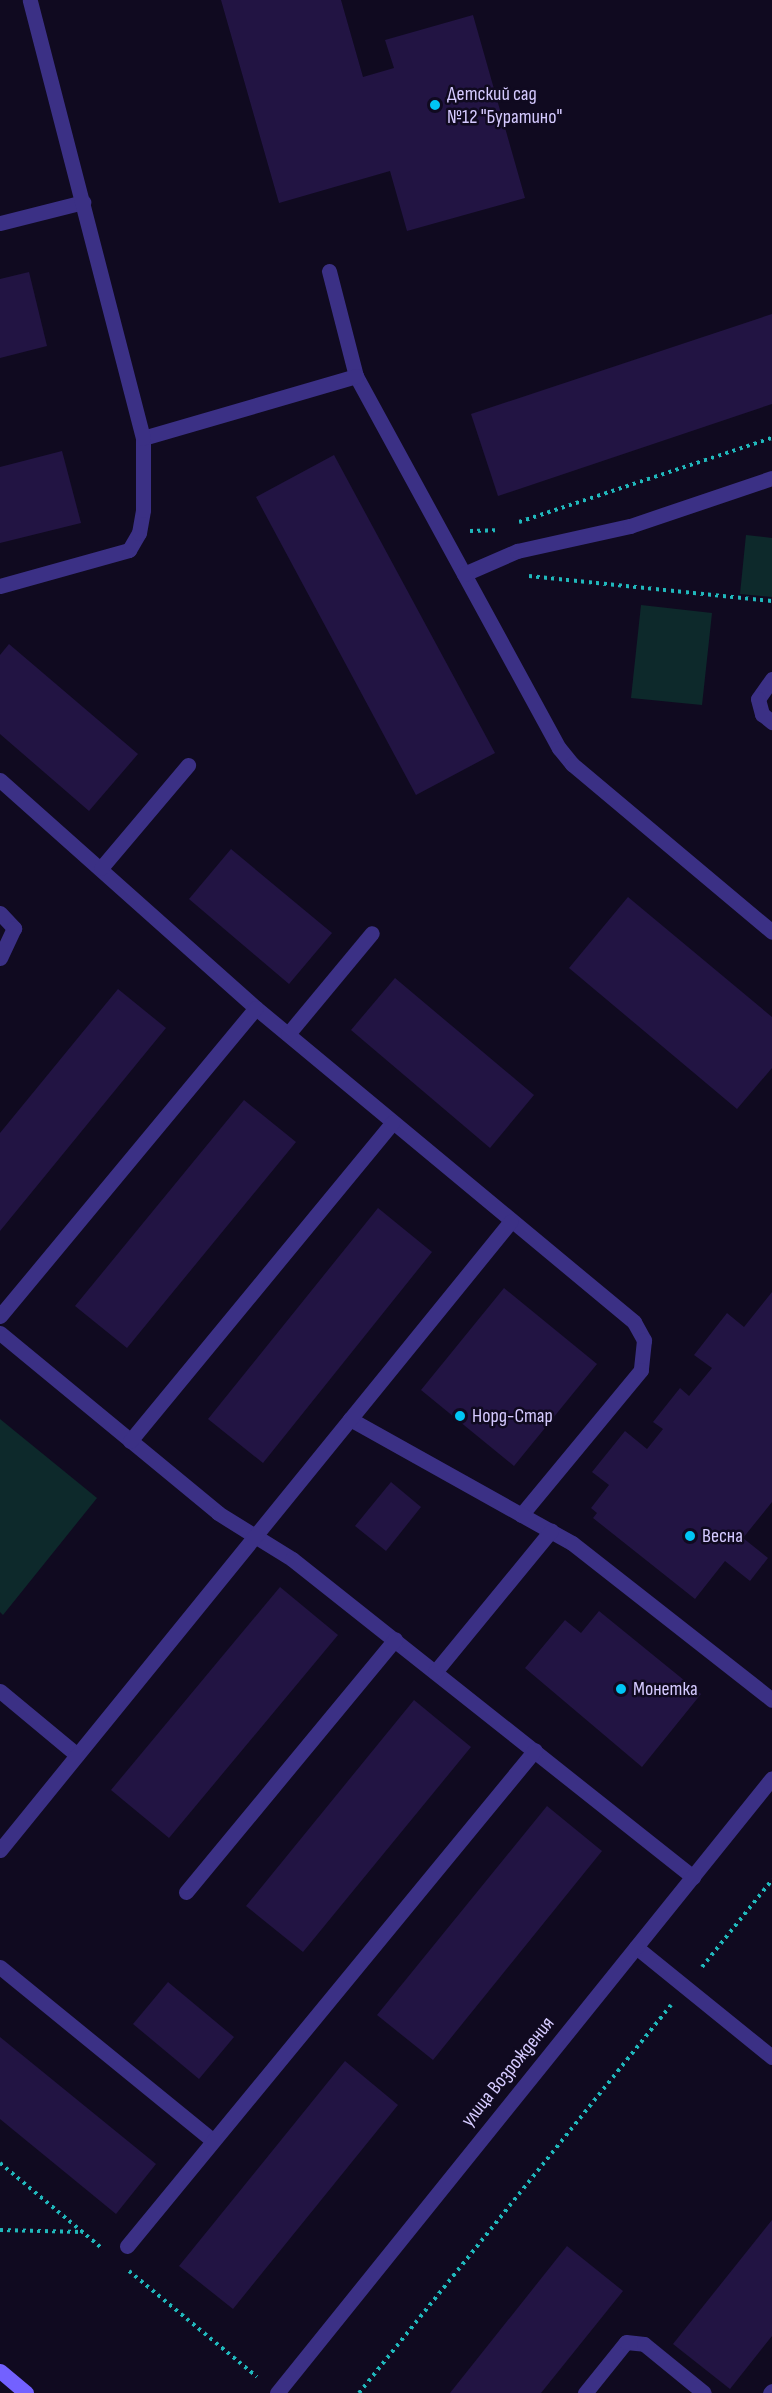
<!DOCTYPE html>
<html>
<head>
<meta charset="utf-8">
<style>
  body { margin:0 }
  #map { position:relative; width:772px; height:2393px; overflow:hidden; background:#100a20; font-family:"Sofia Sans Condensed",sans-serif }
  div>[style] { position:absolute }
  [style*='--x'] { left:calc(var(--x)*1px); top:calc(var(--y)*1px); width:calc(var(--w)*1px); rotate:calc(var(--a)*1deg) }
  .green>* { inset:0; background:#0d292b }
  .building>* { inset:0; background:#221443 }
  .path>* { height:4px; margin-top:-2px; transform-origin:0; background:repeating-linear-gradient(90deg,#20b8bc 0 3px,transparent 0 7.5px) }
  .lane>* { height:15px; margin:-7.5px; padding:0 7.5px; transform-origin:7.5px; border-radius:7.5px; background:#3b3085 }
  .street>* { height:15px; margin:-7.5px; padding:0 7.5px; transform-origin:7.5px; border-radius:7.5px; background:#3b3085 }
  .secondary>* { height:15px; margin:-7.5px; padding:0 7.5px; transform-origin:7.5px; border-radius:7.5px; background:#7361ff }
  .dots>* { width:16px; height:16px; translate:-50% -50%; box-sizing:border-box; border:3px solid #100a20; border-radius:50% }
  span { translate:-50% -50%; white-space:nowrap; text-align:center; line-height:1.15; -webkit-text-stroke:5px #100a20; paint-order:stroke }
  .poi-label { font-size:20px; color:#d5caff }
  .left { translate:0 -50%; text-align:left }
  .street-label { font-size:20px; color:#d5caff }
</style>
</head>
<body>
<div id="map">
  <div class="green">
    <i style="clip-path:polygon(746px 535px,772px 538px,772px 597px,740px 594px)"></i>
    <i style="clip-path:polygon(641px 605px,712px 613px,702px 705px,631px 698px)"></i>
    <i style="clip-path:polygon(0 1419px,97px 1498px,3px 1615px,0 1612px)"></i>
  </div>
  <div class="building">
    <i style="clip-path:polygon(221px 0,341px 0,363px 77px,394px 68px,385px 40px,473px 15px,525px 198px,407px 231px,390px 171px,279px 203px)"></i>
    <i style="clip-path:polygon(29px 272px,47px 346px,0 358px,0 279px)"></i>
    <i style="clip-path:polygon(772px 314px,772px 404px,498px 496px,471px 414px)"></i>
    <i style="clip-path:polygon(62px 451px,81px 523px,0 543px,0 467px)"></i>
    <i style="clip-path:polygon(334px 455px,495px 753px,416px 795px,256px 497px)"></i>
    <i style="clip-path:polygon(9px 644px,138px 754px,89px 811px,0 734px,0 655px)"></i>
    <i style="clip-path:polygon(231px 849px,332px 933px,289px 984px,189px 899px)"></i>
    <i style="clip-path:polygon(628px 897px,772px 1017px,772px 1068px,737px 1109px,569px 968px)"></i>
    <i style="clip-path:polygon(395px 978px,534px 1095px,490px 1148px,351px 1030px)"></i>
    <i style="clip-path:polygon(118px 989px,166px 1028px,0 1231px,0 1133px)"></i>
    <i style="clip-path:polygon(244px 1100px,296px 1142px,127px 1348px,75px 1306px)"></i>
    <i style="clip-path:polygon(378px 1208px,432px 1252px,263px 1463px,208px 1419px)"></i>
    <i style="clip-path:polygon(504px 1288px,597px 1364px,514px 1466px,421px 1390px)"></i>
    <i style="clip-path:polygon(772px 1292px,772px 1502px,743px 1538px,768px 1558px,750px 1581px,725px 1561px,695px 1599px,593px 1518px,597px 1513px,591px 1508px,609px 1485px,592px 1472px,625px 1431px,647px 1449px,663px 1429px,653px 1422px,680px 1388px,689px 1396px,712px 1368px,694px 1355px,727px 1313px,744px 1327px)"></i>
    <i style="clip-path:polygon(391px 1482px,421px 1507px,386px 1551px,355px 1526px)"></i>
    <i style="clip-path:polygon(280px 1587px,338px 1635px,169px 1838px,111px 1790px)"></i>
    <i style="clip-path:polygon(599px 1611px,701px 1694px,642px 1767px,525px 1668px,565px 1620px,581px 1633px)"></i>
    <i style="clip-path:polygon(414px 1700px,471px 1747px,303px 1952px,246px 1906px)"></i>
    <i style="clip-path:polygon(547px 1806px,602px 1851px,433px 2060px,377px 2015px)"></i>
    <i style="clip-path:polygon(168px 1982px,234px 2037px,199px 2079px,133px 2024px)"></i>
    <i style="clip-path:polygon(0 2037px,156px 2164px,116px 2214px,0 2119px)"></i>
    <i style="clip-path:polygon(345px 2061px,398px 2105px,233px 2309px,179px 2266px)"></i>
    <i style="clip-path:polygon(772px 2220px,772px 2336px,730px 2389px,673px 2344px)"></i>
    <i style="clip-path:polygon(567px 2246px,623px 2291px,541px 2393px,450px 2393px)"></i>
  </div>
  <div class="path">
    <i style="--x:519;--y:522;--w:267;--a:-18.4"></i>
    <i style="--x:470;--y:531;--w:25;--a:-2"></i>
    <i style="--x:529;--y:576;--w:244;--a:5.9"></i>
    <i style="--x:702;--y:1967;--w:112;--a:-51.2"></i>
    <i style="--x:0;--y:2163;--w:134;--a:39.9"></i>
    <i style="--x:0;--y:2230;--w:83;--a:1.4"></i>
    <i style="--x:129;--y:2271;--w:166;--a:39.6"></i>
    <i style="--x:359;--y:2393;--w:498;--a:-51.2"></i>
  </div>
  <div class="lane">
    <i style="--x:0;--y:223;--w:86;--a:-14.2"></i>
    <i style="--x:329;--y:271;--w:108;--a:75.6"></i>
    <i style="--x:356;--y:376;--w:424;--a:61.4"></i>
    <i style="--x:559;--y:748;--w:21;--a:51"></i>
    <i style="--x:572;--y:764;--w:261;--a:40"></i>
    <i style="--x:143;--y:438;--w:222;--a:-16.2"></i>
    <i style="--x:464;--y:574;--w:58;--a:-23.5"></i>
    <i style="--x:517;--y:551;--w:116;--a:-12.5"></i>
    <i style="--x:630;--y:526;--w:150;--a:-18.7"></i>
    <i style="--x:0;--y:586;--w:134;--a:-15.6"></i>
    <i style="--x:129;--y:550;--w:20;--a:-60"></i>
    <i style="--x:139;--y:533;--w:23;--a:-80"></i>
    <i style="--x:143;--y:510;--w:72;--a:-90"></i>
    <i style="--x:143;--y:438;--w:452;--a:-104.5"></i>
    <i style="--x:772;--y:679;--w:24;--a:125"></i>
    <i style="--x:758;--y:699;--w:16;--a:75"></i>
    <i style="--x:762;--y:714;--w:13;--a:39"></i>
    <i style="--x:0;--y:780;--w:343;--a:41.7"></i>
    <i style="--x:256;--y:1008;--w:491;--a:39.7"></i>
    <i style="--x:634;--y:1322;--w:21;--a:61"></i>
    <i style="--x:644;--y:1340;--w:30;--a:96"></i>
    <i style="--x:641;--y:1370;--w:188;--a:129.6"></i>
    <i style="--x:101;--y:868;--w:135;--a:-49.8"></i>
    <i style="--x:0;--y:913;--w:21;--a:47"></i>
    <i style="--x:14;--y:928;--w:33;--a:115"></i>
    <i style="--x:288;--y:1034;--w:131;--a:-50.3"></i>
    <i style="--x:0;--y:1316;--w:400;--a:-50.3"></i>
    <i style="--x:0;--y:1333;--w:283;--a:39.5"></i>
    <i style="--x:218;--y:1513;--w:87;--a:31.9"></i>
    <i style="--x:292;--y:1559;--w:512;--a:38.42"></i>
    <i style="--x:350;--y:1419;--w:254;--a:29.2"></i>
    <i style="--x:572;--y:1543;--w:254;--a:38.1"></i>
    <i style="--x:130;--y:1441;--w:413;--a:-50.5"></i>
    <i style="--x:435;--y:1672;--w:183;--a:-50.6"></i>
    <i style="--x:0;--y:1691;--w:100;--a:39.7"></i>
    <i style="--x:0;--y:1850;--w:810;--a:-50.91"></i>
    <i style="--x:186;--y:1892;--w:328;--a:-50.4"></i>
    <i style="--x:636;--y:1947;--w:175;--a:39"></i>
    <i style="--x:0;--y:1967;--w:274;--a:39.2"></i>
    <i style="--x:127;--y:2246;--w:642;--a:-50.56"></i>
    <i style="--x:585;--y:2393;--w:65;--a:-51.2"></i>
    <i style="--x:626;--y:2342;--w:18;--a:6"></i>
    <i style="--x:644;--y:2344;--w:77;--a:39.2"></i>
    <i style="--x:770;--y:2393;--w:3;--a:-45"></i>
  </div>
  <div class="street">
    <i style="--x:277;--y:2393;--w:789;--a:-51.17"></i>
  </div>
  <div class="secondary">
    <i style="--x:0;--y:2371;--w:34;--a:40"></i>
  </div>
  <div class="dots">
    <i style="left:435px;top:105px;background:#00c6f5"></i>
    <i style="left:460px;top:1416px;background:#00c6f5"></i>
    <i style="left:690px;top:1536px;background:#00c6f5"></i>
    <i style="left:621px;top:1689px;background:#00c6f5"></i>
  </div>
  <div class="poi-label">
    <span class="left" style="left:447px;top:106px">Детский сад<br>№12 "Буратино"</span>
    <span class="left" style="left:472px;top:1416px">Норд-Стар</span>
    <span class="left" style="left:702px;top:1536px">Весна</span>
    <span class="left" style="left:633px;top:1689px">Монетка</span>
  </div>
  <div class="street-label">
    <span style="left:508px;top:2072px;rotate:-51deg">улица Возрождения</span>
  </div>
</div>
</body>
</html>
